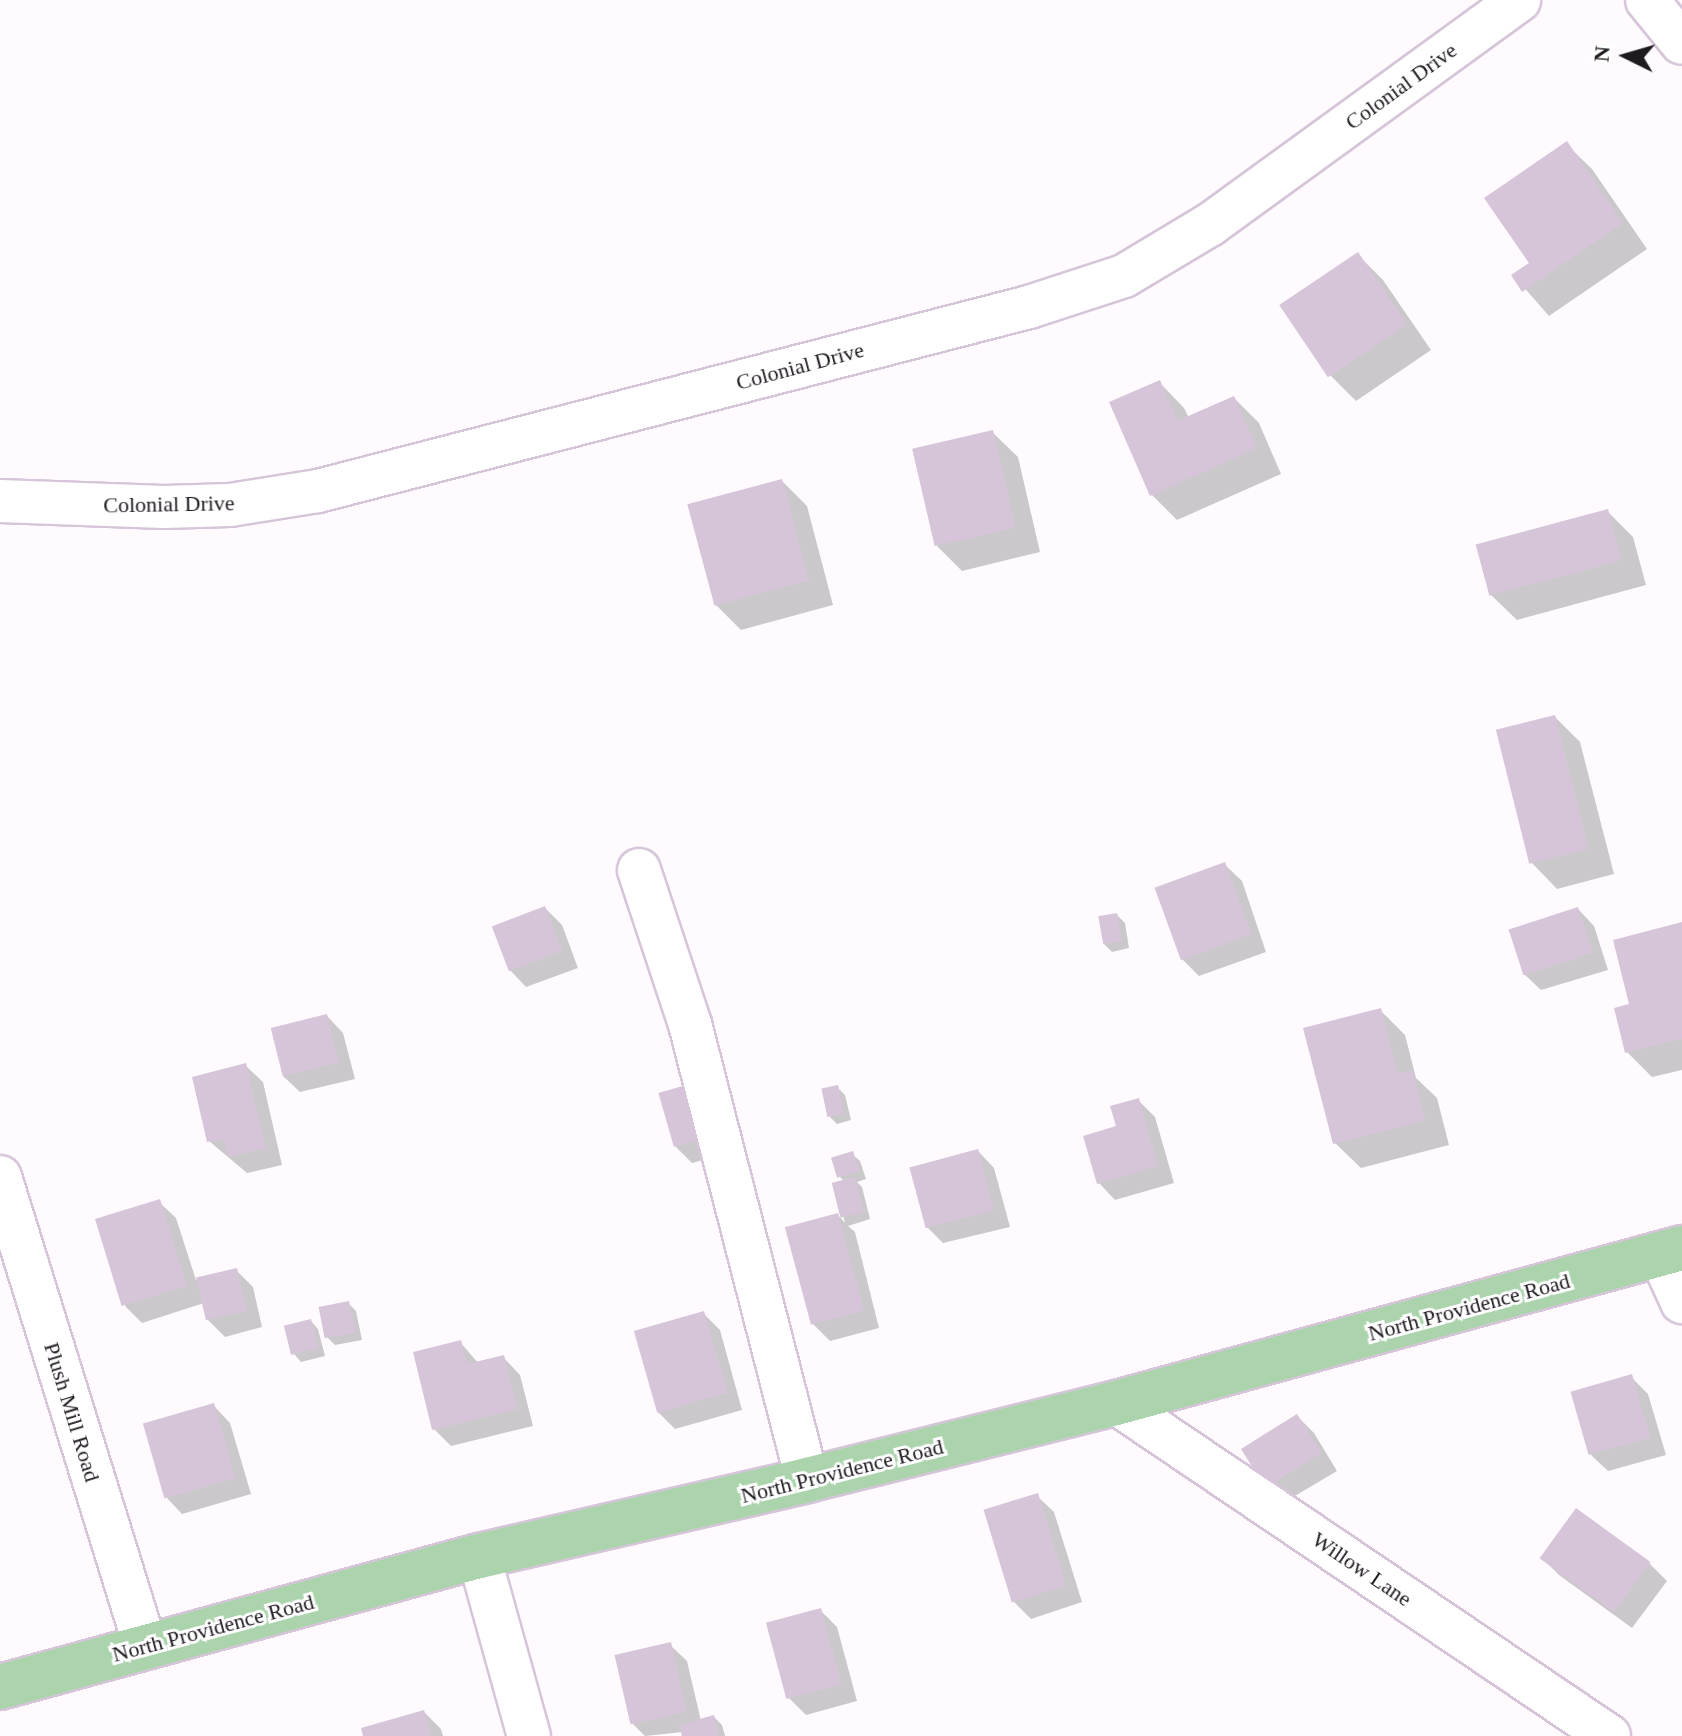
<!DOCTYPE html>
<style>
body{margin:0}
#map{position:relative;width:1682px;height:1736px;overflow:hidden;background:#fefafe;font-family:Georgia,serif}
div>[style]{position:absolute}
.shadow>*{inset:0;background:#0003}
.building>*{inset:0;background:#d6c5d9;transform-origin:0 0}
.roads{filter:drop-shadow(2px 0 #d6c5d9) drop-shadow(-2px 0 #d6c5d9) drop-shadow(0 2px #d6c5d9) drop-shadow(0 -2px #d6c5d9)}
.minor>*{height:42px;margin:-21px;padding:0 21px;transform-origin:21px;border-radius:21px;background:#fff}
.major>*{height:44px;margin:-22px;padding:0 22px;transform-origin:22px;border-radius:22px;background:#abd4ad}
span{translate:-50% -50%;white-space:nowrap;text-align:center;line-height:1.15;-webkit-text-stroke:6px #fff;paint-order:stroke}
.street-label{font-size:22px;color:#1f1920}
.north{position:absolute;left:1586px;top:16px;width:80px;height:80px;-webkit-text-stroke:6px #fff;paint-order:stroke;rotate:275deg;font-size:22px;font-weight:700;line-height:32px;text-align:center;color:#1f1920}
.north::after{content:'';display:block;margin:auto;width:28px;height:36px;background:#1f1920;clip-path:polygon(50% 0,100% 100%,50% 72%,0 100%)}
</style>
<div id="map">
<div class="shadow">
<div style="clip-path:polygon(1566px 144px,1592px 169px,1647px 249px,1549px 316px,1514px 276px,1532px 264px)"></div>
<div style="clip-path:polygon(1358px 255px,1383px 280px,1431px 350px,1356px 401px,1331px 376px,1283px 307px)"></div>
<div style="clip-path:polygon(1159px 382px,1184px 408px,1189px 418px,1234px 398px,1259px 423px,1281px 474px,1177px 520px,1152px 495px)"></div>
<div style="clip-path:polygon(992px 432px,1018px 457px,1040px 552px,962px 571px,937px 546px)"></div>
<div style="clip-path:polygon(782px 481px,807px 506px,833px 605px,741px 630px,715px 604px)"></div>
<div style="clip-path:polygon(1608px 512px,1633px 537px,1646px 585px,1517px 620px,1491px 595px)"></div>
<div style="clip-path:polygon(1555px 717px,1580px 742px,1614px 874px,1557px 889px,1532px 863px)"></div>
<div style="clip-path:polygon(1225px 865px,1242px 881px,1266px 952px,1199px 976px,1182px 959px)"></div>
<div style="clip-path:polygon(545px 908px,562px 925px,578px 968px,526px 987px,510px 970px)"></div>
<div style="clip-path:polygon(1578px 909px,1594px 926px,1608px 970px,1541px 990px,1524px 974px)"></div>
<div style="clip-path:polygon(1117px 915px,1125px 923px,1129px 948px,1112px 952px,1104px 944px)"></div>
<div style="clip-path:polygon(1682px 924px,1682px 1070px,1652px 1077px,1627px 1052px,1631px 1005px)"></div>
<div style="clip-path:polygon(1380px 1010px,1405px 1035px,1416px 1078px,1437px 1098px,1449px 1145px,1361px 1168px,1335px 1143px)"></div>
<div style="clip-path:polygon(327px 1016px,343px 1033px,355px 1079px,300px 1092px,283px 1076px)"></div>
<div style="clip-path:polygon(246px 1066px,263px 1082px,282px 1165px,247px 1173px,209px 1141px)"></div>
<div style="clip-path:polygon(837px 1087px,845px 1095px,851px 1120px,837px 1124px,829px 1116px)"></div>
<div style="clip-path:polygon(661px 1095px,724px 1154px,692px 1163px,675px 1146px)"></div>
<div style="clip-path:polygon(1138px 1100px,1155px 1117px,1174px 1183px,1115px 1200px,1099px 1183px,1118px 1128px)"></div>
<div style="clip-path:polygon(978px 1151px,994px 1168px,1010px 1227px,943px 1243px,926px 1226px)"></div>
<div style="clip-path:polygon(852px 1154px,860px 1161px,866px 1179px,857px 1182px,862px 1187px,870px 1219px,848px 1226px,855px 1232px,879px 1328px,830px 1341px,813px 1324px,838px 1215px,845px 1223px,835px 1185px,845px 1182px,840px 1177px)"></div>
<div style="clip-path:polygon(159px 1202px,176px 1218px,196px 1280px,236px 1270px,253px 1287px,262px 1327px,225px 1337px,208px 1320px,204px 1303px,142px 1323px,125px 1306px)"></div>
<div style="clip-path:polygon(348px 1303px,356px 1311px,362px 1340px,335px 1345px,327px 1337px)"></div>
<div style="clip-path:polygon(703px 1313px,720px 1330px,742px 1410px,675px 1429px,658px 1412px)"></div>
<div style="clip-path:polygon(311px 1321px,318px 1329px,325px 1356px,301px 1362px,294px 1354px)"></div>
<div style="clip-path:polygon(460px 1342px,479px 1364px,504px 1358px,520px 1375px,533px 1426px,451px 1446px,434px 1429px)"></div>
<div style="clip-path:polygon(1631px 1377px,1648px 1394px,1666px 1455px,1608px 1471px,1591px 1455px)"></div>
<div style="clip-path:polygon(214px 1406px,230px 1423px,251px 1494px,182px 1514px,166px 1497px)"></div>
<div style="clip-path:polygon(1297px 1416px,1314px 1433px,1337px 1471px,1283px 1503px,1266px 1486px)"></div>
<div style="clip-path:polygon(1037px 1496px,1054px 1512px,1082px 1602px,1031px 1619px,1014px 1602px)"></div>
<div style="clip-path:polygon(1577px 1510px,1650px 1564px,1667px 1581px,1632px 1628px,1559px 1575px,1542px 1558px)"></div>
<div style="clip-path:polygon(820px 1610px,837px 1627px,857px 1701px,806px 1715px,789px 1698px)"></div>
<div style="clip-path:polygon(670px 1645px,687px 1661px,701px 1721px,714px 1717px,722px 1725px,725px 1736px,684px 1736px,683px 1732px,645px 1736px,632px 1723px)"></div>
<div style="clip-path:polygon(424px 1712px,441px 1729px,443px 1736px,365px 1736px)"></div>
</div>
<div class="building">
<div style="clip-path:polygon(1567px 141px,1623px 223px,1522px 292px,1511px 275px,1529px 263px,1484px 198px)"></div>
<div style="left:1358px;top:252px;width:87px;height:95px;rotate:56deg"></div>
<div style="clip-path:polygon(1160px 380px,1177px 421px,1234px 396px,1257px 448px,1150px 496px,1109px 402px)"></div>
<div style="left:993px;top:430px;width:100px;height:83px;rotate:77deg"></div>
<div style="left:782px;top:479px;width:105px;height:98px;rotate:75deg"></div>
<div style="left:1608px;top:509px;width:53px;height:137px;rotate:75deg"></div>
<div style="left:1555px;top:715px;width:138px;height:61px;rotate:76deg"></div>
<div style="left:1225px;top:862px;width:77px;height:75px;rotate:70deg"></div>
<div style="left:545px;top:906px;width:48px;height:57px;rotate:69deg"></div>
<div style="left:1578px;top:907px;width:48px;height:73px;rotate:72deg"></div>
<div style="left:1117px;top:913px;width:28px;height:19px;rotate:80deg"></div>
<div style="clip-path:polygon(1682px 922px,1682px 1039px,1625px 1053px,1614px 1008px,1629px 1004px,1613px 940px)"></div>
<div style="clip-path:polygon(1381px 1008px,1398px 1074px,1412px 1070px,1425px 1120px,1333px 1144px,1303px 1028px)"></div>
<div style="left:327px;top:1014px;width:50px;height:58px;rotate:76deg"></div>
<div style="clip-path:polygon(246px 1063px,266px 1148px,228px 1157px,223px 1139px,207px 1142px,192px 1077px)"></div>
<div style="left:693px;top:1083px;width:56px;height:36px;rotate:74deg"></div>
<div style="left:838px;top:1085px;width:29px;height:17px;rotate:78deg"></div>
<div style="clip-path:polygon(1139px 1098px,1158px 1166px,1097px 1184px,1083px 1136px,1116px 1126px,1110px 1106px)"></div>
<div style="left:978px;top:1149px;width:63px;height:71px;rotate:75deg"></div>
<div style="left:853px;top:1151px;width:21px;height:23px;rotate:73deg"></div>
<div style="left:855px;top:1177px;width:36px;height:24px;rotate:76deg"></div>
<div style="left:160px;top:1199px;width:91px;height:68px;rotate:73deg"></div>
<div style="left:838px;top:1213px;width:101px;height:55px;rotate:75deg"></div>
<div style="left:237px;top:1268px;width:44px;height:42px;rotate:77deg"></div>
<div style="left:349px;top:1301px;width:32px;height:31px;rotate:79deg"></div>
<div style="left:704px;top:1311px;width:85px;height:73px;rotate:74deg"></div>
<div style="left:311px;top:1319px;width:30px;height:28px;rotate:76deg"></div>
<div style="clip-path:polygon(461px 1340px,467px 1364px,504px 1355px,517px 1409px,432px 1430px,413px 1352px)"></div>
<div style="left:1632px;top:1374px;width:66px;height:64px;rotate:74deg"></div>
<div style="left:214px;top:1403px;width:78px;height:74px;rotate:74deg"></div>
<div style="left:1297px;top:1414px;width:46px;height:66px;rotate:58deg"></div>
<div style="left:1038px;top:1493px;width:97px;height:57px;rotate:73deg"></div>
<div style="left:1576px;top:1508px;width:92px;height:62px;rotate:36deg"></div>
<div style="left:821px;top:1608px;width:79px;height:57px;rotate:75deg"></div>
<div style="left:671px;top:1642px;width:71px;height:58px;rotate:77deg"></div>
<div style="clip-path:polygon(424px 1710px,432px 1736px,363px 1736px,361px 1728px)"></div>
<div style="clip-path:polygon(714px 1715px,720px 1736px,682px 1736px,679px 1725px)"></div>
</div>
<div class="roads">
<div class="minor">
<div style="left:1647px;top:0;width:55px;rotate:50.9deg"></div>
<div style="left:0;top:501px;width:164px;rotate:2.1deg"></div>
<div style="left:164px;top:507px;width:66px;rotate:-1.7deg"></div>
<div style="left:230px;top:505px;width:89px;rotate:-9deg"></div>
<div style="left:318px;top:491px;width:734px;rotate:-14.51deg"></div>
<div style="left:1029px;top:307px;width:100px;rotate:-18.1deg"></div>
<div style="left:1124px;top:276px;width:101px;rotate:-30.9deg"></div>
<div style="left:1211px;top:224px;width:381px;rotate:-36deg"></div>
<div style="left:639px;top:870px;width:162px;rotate:71.7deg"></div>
<div style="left:690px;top:1024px;width:471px;rotate:75.6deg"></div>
<div style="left:0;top:1177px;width:491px;rotate:72.8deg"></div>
<div style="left:1660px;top:1254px;width:53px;rotate:65.4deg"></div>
<div style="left:1116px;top:1403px;width:595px;rotate:34.04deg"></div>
<div style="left:479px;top:1556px;width:187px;rotate:74.5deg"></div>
</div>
<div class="major">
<div style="left:0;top:1687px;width:497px;rotate:-15.3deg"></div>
<div style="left:479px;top:1556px;width:337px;rotate:-13deg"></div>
<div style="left:807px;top:1480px;width:318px;rotate:-14deg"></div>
<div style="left:1116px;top:1403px;width:587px;rotate:-15.32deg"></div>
</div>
</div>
<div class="street-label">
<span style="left:1401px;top:86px;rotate:-36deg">Colonial Drive</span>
<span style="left:800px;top:366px;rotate:-15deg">Colonial Drive</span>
<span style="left:169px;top:504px;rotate:-1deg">Colonial Drive</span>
<span style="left:1469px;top:1307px;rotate:-15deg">North Providence Road</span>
<span style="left:72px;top:1412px;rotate:73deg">Plush Mill Road</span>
<span style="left:842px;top:1471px;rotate:-14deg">North Providence Road</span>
<span style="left:1362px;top:1569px;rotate:34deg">Willow Lane</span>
<span style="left:213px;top:1628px;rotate:-15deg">North Providence Road</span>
</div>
<div class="north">N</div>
</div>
